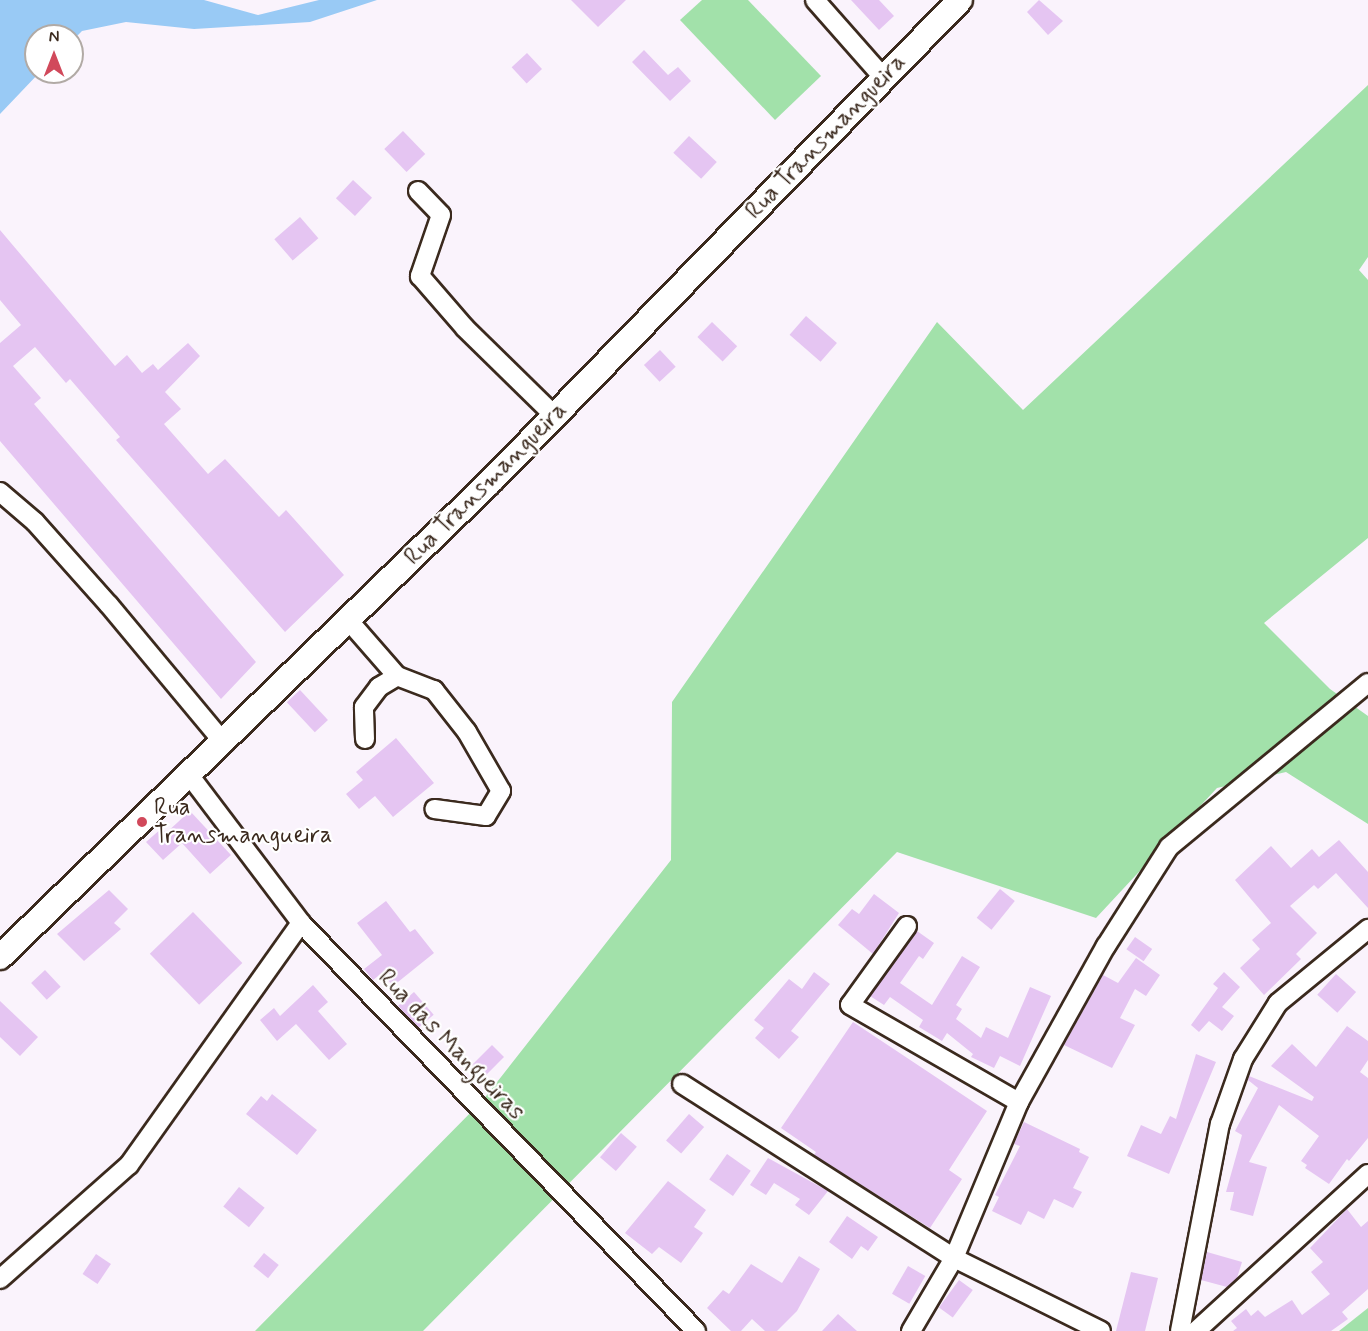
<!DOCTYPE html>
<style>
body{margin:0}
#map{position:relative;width:1368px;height:1331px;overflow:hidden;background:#faf3fc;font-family:Mynerve,sans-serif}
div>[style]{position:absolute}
.green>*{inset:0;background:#a2e1aa}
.water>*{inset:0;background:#99caf5}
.building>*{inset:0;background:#e5c5f2;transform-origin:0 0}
.roads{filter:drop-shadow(2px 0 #3b2a1e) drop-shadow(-2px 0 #3b2a1e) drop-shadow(0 2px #3b2a1e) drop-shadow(0 -2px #3b2a1e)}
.street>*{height:18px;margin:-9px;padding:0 9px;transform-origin:9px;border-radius:9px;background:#fff}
.secondary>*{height:24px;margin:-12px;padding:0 12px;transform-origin:12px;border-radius:12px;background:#fff}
.dots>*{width:16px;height:16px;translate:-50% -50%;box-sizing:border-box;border:3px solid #fff;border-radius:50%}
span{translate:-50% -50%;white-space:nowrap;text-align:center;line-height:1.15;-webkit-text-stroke:4.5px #fff;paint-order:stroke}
.street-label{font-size:24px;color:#3b2a1e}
.poi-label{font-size:24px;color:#3b2a1e}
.left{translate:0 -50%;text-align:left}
.north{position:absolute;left:24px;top:24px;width:60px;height:60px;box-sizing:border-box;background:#fff;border:2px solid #b1aaa5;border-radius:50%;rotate:0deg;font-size:16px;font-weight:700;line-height:24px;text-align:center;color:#3b2a1e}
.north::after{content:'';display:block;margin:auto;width:21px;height:27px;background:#d1495b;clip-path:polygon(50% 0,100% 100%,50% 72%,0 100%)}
</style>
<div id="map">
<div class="green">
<div style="clip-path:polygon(702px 0,748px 0,821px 76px,775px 120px,680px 20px)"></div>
<div style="clip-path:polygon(1368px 85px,1368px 257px,1359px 270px,1368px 280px,1368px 538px,1264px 623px,1330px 689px,1368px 716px,1368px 824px,1286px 772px,1217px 788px,1096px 918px,897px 852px,423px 1331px,255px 1331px,483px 1100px,671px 860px,672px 702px,937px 322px,1023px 410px)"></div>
<div style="clip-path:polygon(1368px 1308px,1368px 1331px,1339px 1331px)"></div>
</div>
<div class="water">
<div style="clip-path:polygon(0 0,204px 0,258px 15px,319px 0,377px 0,310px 22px,194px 29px,126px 22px,82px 31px,72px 41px,72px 36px,36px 36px,36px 72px,40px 72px,0 114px)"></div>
</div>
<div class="building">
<div style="clip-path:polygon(571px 0,626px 0,598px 27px)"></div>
<div style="clip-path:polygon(851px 0,879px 0,894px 16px,879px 30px)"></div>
<div style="clip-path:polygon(1039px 0,1063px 21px,1048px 35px,1027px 12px)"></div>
<div style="clip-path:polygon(644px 50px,668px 75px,678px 67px,691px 81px,670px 101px,632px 62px)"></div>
<div style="left:527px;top:53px;width:22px;height:21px;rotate:47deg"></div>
<div style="left:403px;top:131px;width:32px;height:26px;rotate:46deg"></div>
<div style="left:689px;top:136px;width:38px;height:23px;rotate:43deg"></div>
<div style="left:353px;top:180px;width:26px;height:25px;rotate:43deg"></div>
<div style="left:300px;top:217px;width:28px;height:34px;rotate:49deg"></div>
<div style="clip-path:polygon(0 230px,115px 366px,127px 355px,142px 373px,153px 364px,158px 370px,188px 343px,200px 356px,165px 392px,181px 409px,164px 424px,208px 474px,225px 459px,279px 517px,286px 510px,344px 575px,285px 632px,116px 440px,120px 437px,70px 379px,66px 383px,35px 347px,13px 366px,41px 398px,34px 404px,256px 662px,221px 699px,0 441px,0 343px,21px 325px,0 300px)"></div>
<div style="left:806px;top:316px;width:41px;height:25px;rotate:41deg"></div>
<div style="left:712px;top:322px;width:35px;height:21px;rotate:44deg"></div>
<div style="left:660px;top:350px;width:23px;height:22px;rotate:47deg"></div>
<div style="left:300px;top:690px;width:41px;height:18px;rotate:47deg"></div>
<div style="clip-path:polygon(396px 738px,434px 783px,393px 817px,375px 796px,359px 809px,346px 794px,363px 780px,356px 772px)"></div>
<div style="clip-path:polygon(190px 811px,231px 855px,210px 874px,182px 843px,163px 860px,146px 842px,162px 828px,166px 833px)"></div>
<div style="clip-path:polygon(1339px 840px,1368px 872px,1368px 908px,1336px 873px,1318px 889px,1314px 885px,1290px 906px,1317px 933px,1296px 954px,1301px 959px,1264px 995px,1240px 968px,1260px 949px,1252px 940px,1271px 923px,1235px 880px,1271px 846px,1291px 868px,1312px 849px,1319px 857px)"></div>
<div style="left:1000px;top:889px;width:19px;height:37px;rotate:39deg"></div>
<div style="clip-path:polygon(109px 890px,128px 909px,114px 923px,121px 929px,84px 961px,57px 934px)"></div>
<div style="clip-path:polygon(874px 894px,899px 913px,873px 954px,838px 925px,852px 909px,859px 914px)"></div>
<div style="clip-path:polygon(386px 901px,410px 932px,415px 929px,434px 953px,393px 986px,382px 973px,373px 980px,364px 969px,382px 955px,357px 923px)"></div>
<div style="left:193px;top:912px;width:71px;height:60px;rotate:46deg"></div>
<div style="clip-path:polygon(917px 931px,934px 943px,923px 959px,919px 956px,900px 983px,932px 1005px,962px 956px,980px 967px,956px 1005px,962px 1009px,956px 1019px,981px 1038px,986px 1027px,1008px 1038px,1030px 987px,1051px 996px,1020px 1066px,1000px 1056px,994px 1068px,971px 1057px,973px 1054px,947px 1033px,942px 1041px,919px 1027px,923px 1020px,890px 997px,884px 1005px,870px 996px)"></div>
<div style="left:1135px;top:937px;width:21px;height:15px;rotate:35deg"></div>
<div style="clip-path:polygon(1136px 958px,1160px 975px,1146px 996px,1135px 989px,1120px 1018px,1135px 1025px,1112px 1068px,1064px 1045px,1103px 975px,1118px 983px)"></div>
<div style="left:45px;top:970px;width:23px;height:19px;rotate:47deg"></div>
<div style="clip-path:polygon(814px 972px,830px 984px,791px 1031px,799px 1037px,779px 1059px,755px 1038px,764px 1028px,754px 1020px,789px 979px,802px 989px)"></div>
<div style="clip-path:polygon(1224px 972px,1240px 987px,1222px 1007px,1234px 1016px,1222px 1031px,1209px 1021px,1199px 1032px,1191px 1025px,1218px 988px,1213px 984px)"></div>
<div style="left:1336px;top:974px;width:27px;height:28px;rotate:42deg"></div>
<div style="clip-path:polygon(313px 985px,328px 1002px,318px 1011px,347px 1044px,329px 1060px,296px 1024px,277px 1041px,260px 1020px,274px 1008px,280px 1016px)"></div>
<div style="left:414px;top:992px;width:30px;height:21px;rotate:49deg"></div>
<div style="clip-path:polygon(0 1001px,38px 1037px,20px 1056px,0 1037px)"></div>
<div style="clip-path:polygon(853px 1022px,987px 1111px,949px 1170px,962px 1179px,930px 1228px,814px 1155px,816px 1152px,781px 1128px)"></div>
<div style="clip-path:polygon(1347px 1026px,1368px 1041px,1368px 1060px,1360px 1072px,1368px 1078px,1368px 1138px,1349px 1161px,1347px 1159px,1329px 1184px,1305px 1168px,1307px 1165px,1301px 1161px,1319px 1136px,1279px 1105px,1249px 1162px,1267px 1167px,1253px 1216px,1230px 1210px,1234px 1192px,1226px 1192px,1242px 1135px,1235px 1131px,1258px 1088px,1248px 1080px,1249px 1076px,1312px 1101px,1314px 1097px,1271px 1066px,1292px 1044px,1316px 1067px)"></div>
<div style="left:492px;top:1045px;width:17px;height:30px;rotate:45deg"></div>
<div style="clip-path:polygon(1196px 1054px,1216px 1062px,1169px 1174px,1127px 1156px,1141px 1125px,1161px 1134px,1170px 1116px,1176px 1119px)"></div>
<div style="clip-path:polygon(272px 1094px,317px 1130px,297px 1155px,246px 1114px,261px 1096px,267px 1101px)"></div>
<div style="left:689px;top:1114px;width:20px;height:35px;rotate:41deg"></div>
<div style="clip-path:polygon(1024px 1122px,1080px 1149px,1079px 1152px,1089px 1157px,1073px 1188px,1082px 1192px,1073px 1208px,1054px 1199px,1044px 1219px,1028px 1211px,1021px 1225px,992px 1211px,999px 1197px,995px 1195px,1020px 1146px,1014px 1144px)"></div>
<div style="left:621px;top:1133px;width:21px;height:32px;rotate:41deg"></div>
<div style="left:727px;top:1154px;width:29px;height:31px;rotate:35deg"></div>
<div style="clip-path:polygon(768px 1158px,828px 1191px,809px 1215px,795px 1205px,800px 1199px,774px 1183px,766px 1195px,750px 1185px)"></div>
<div style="clip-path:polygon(668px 1181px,706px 1210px,694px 1227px,703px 1233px,681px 1263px,659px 1247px,652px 1254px,625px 1233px)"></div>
<div style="left:239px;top:1187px;width:33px;height:25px;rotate:39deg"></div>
<div style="clip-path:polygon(1347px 1209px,1361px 1227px,1368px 1221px,1368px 1289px,1342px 1312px,1348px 1319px,1331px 1331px,1233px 1331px,1237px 1328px,1231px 1321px,1246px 1309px,1251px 1316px,1258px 1310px,1265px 1317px,1292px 1300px,1302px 1315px,1330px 1294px,1311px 1272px,1323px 1262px,1310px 1248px)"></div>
<div style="clip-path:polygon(847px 1216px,878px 1237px,868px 1251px,861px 1246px,852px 1259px,829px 1242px)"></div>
<div style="clip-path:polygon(1207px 1252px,1242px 1262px,1237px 1278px,1227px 1287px,1201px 1280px)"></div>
<div style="left:264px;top:1253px;width:19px;height:17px;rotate:39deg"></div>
<div style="left:96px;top:1254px;width:18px;height:24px;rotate:34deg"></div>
<div style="clip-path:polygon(799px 1256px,820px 1269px,797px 1311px,777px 1331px,765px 1331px,752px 1319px,741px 1331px,731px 1331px,707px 1308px,723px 1290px,729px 1294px,751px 1264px,782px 1283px)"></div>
<div style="left:908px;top:1266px;width:20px;height:32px;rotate:30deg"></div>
<div style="clip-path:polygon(1131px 1272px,1158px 1278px,1145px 1331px,1116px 1331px)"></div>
<div style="left:959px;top:1280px;width:17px;height:34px;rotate:36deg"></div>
<div style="clip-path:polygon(838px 1314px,857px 1331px,822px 1331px)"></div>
</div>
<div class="roads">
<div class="street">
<div style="left:815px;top:0;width:103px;rotate:48.6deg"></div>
<div style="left:418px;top:191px;width:33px;rotate:46deg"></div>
<div style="left:441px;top:215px;width:65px;rotate:109deg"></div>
<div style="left:420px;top:276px;width:69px;rotate:49.1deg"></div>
<div style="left:465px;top:328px;width:126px;rotate:44.4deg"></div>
<div style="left:0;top:492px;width:46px;rotate:40.6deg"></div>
<div style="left:35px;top:522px;width:111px;rotate:48.3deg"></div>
<div style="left:109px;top:605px;width:180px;rotate:50.2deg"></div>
<div style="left:349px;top:621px;width:73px;rotate:48.9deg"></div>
<div style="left:397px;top:676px;width:40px;rotate:21deg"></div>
<div style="left:434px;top:690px;width:53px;rotate:51.8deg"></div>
<div style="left:467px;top:732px;width:68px;rotate:60deg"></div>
<div style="left:501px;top:791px;width:29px;rotate:121deg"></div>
<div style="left:486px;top:816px;width:52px;rotate:-172.3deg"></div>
<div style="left:365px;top:739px;width:32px;rotate:-92deg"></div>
<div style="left:364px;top:707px;width:25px;rotate:-53deg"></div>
<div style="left:379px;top:687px;width:21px;rotate:-31deg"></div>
<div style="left:190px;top:776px;width:184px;rotate:52.9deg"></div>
<div style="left:301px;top:923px;width:568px;rotate:45.93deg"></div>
<div style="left:907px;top:926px;width:97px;rotate:125.8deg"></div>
<div style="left:850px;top:1005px;width:195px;rotate:29.9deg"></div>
<div style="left:682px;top:1084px;width:323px;rotate:32.6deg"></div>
<div style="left:954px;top:1258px;width:164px;rotate:26.4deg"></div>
<div style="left:0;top:1279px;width:172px;rotate:-41.5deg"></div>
<div style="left:129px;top:1165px;width:297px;rotate:-54.6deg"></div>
<div style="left:911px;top:1331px;width:85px;rotate:-59.5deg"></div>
<div style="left:954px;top:1258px;width:169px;rotate:-67.4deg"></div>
<div style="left:1019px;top:1102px;width:179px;rotate:-60.9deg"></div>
<div style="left:1106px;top:946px;width:117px;rotate:-57.5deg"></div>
<div style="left:1169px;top:847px;width:258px;rotate:-39.5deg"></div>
<div style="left:1180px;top:1331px;width:211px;rotate:-79.1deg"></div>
<div style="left:1220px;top:1124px;width:69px;rotate:-70.5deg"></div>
<div style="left:1243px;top:1059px;width:66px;rotate:-58deg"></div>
<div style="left:1278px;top:1003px;width:117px;rotate:-39.4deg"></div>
<div style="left:1196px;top:1331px;width:233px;rotate:-42.4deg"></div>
</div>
<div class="secondary">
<div style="left:0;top:957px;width:682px;rotate:-44.11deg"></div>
<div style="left:490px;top:482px;width:673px;rotate:-45.72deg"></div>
</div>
</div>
<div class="dots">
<div style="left:142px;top:822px;background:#d1495b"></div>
</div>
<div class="street-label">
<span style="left:826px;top:137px;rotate:-46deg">Rua Transmangueira</span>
<span style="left:486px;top:484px;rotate:-45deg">Rua Transmangueira</span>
<span style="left:451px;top:1045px;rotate:46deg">Rua das Mangueiras</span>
</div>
<div class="poi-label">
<span class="left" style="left:154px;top:822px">Rua<br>Transmangueira</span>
</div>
<div class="north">N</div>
</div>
